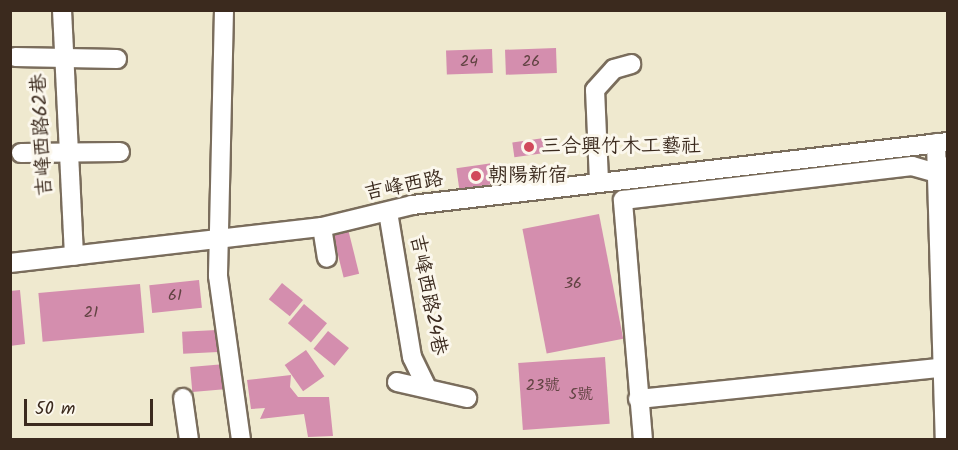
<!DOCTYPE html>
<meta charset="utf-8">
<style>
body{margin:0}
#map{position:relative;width:958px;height:450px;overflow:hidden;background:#efe9cf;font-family:Kalam,"LXGW WenKai TC",sans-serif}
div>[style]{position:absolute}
.building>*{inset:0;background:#d48eae;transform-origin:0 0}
.roads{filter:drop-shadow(2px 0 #7a6d5c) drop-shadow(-2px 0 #7a6d5c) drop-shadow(0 2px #7a6d5c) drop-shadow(0 -2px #7a6d5c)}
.minor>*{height:18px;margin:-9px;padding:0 9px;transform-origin:9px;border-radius:9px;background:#fff}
.dots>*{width:16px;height:16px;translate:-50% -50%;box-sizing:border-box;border:3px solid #fbf7ec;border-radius:50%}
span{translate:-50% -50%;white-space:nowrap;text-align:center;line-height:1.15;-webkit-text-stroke:6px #fbf7ec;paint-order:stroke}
.number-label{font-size:16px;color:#614342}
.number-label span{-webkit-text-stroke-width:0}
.street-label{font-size:20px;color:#3b2a1e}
.poi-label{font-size:20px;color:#3b2a1e}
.left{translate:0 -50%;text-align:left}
.frame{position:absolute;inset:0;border:12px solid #3b2a1e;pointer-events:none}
.scale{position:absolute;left:24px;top:399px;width:129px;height:27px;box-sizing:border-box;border:3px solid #3b2a1e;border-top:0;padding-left:8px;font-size:18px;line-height:21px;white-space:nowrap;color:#3b2a1e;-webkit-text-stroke:4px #fbf7ec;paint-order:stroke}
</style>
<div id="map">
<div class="building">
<div style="left:556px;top:48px;width:25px;height:51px;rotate:88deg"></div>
<div style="left:492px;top:49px;width:24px;height:46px;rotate:88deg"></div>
<div style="left:544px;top:138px;width:15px;height:32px;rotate:82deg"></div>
<div style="left:493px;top:163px;width:21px;height:37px;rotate:82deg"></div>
<div style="left:599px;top:214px;width:127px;height:78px;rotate:79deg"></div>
<div style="left:348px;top:229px;width:46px;height:16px;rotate:76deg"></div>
<div style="left:199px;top:280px;width:28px;height:50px;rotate:84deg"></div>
<div style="left:282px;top:283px;width:27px;height:21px;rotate:39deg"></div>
<div style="left:140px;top:284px;width:49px;height:102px;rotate:85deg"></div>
<div style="clip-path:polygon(20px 290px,25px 344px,10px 346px,10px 291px)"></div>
<div style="left:304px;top:304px;width:30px;height:25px;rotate:40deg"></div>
<div style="left:217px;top:330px;width:22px;height:35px;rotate:87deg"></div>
<div style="left:328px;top:331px;width:27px;height:23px;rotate:39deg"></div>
<div style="left:306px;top:350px;width:32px;height:26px;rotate:55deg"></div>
<div style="left:605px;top:357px;width:67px;height:87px;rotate:86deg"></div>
<div style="left:225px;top:364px;width:25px;height:35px;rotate:85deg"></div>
<div style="clip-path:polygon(291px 375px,290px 387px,298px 397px,329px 397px,333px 436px,308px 437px,304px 414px,260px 419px,265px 408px,251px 409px,247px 380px)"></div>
</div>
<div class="roads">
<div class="minor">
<div style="left:62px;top:10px;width:246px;rotate:87.2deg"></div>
<div style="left:224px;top:10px;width:266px;rotate:91.3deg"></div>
<div style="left:218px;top:276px;width:166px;rotate:82deg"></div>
<div style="left:15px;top:57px;width:102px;rotate:1.1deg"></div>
<div style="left:936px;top:143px;width:297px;rotate:88.3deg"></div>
<div style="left:21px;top:153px;width:99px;rotate:-0.6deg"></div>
<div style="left:599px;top:181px;width:91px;rotate:-92.5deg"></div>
<div style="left:595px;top:90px;width:28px;rotate:-48deg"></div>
<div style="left:614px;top:69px;width:18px;rotate:-16deg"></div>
<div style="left:388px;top:212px;width:147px;rotate:80.6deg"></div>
<div style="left:412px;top:357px;width:32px;rotate:64deg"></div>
<div style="left:322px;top:227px;width:31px;rotate:81deg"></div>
<div style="left:10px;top:263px;width:314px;rotate:-6.6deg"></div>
<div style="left:322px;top:227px;width:93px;rotate:-13.7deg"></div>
<div style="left:412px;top:205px;width:540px;rotate:-6.7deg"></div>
<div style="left:397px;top:382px;width:72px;rotate:12.9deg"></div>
<div style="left:183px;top:398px;width:42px;rotate:81.9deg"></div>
<div style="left:638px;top:399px;width:312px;rotate:-5.9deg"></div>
<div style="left:643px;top:440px;width:241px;rotate:-94.8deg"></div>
<div style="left:623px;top:200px;width:291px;rotate:-6.7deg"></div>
<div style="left:912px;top:166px;width:25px;rotate:16deg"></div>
<div style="left:936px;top:173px;width:14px;rotate:-30deg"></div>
</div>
</div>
<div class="dots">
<div style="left:529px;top:147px;background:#d1495b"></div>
<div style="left:476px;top:176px;background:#d1495b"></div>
</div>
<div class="number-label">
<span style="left:469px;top:62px">24</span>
<span style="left:531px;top:62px">26</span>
<span style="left:573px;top:284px">36</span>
<span style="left:175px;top:296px">61</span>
<span style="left:91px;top:313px">21</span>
<span style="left:543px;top:386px">23號</span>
<span style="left:581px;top:395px">5號</span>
</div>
<div class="street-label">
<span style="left:43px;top:135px;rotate:-93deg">吉峰西路62巷</span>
<span style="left:404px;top:187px;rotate:-11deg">吉峰西路</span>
<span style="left:427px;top:295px;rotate:79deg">吉峰西路24巷</span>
</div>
<div class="poi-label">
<span class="left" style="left:541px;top:147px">三合興竹木工藝社</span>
<span class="left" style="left:488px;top:176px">朝陽新宿</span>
</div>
<div class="frame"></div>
<div class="scale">50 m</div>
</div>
